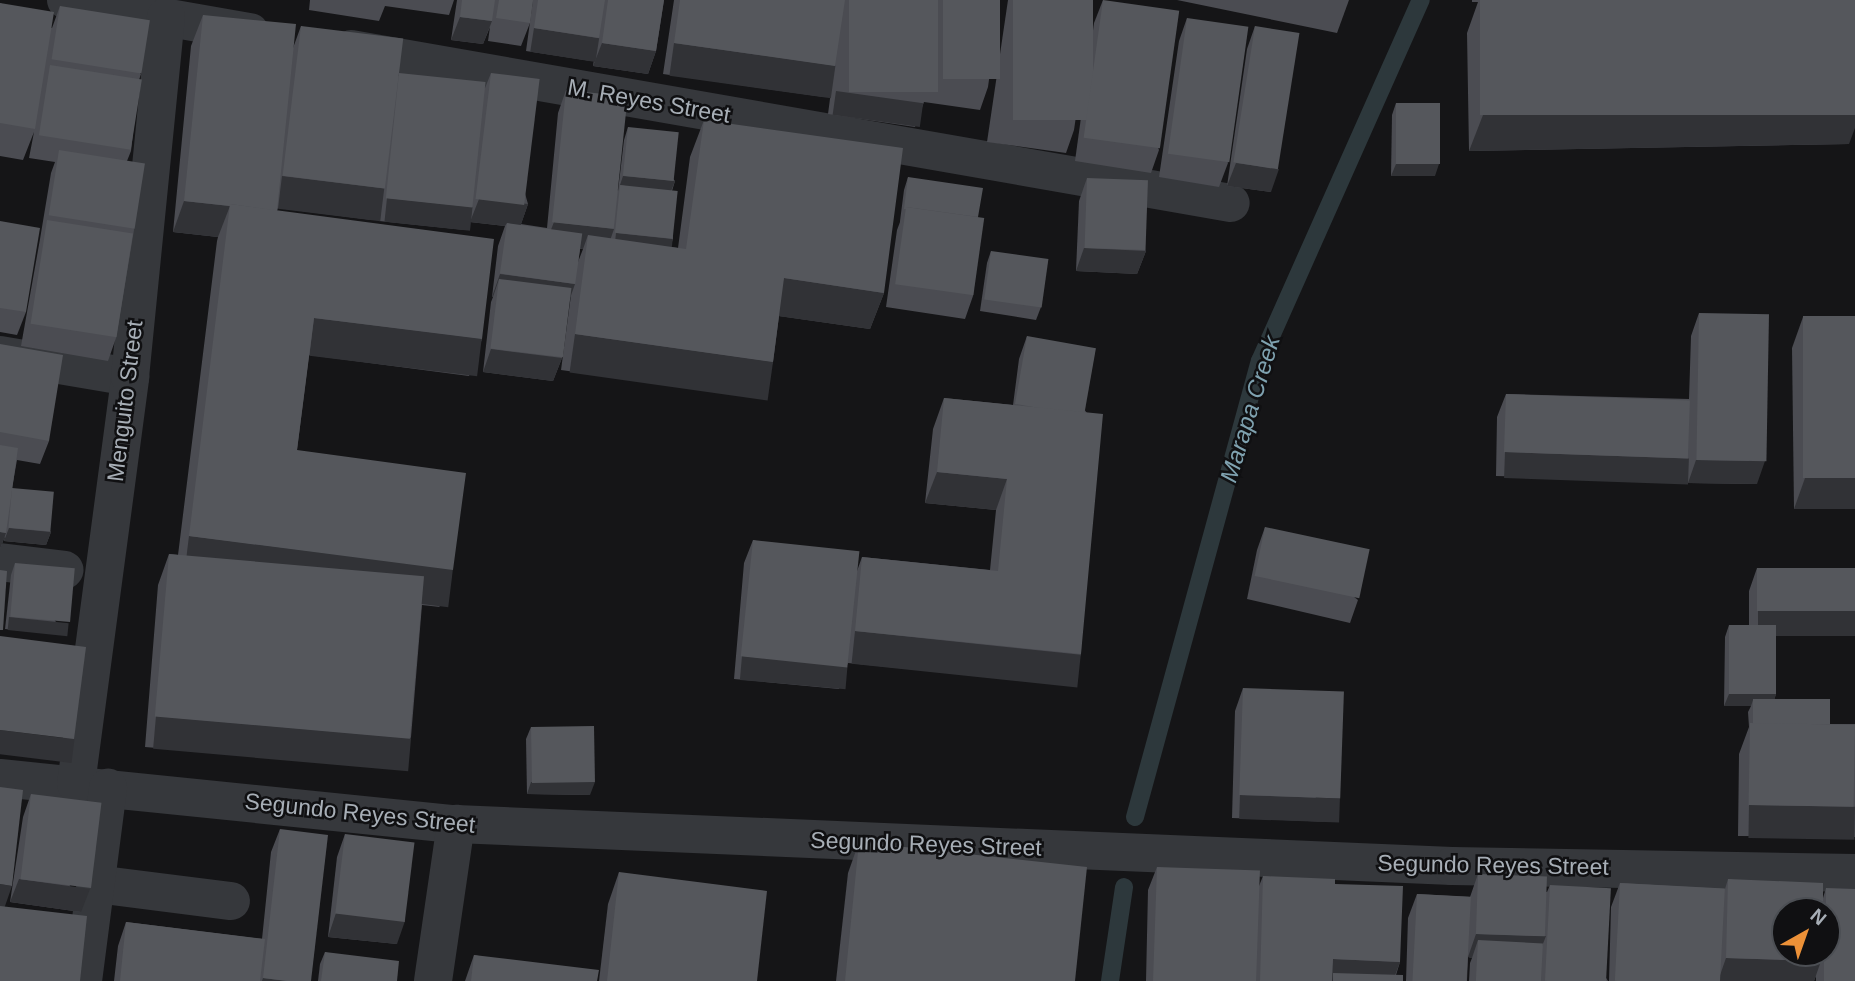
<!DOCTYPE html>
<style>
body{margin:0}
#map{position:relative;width:1855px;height:981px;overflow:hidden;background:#151517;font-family:Helvetica,sans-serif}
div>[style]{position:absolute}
.stream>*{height:18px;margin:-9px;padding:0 9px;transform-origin:9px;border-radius:9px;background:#2d383c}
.minor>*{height:38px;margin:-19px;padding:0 19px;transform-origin:19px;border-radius:19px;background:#36383c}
.wall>*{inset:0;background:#4b4c52}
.shaded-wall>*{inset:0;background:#313236;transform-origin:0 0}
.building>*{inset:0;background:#55575c;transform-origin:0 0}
span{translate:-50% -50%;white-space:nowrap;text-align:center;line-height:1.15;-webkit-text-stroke:5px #101012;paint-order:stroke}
.street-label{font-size:23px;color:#a7aeb6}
.water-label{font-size:24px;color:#7fa2b0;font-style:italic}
.north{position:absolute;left:1771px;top:897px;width:70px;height:70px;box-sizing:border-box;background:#101012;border:2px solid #4c4f54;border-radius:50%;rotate:40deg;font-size:19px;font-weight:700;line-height:28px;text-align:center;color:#a7aeb6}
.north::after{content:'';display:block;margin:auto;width:24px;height:32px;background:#ec9138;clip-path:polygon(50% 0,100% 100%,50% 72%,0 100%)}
</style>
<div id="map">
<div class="stream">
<div style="left:1135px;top:817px;width:473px;rotate:-74.7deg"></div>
<div style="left:1260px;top:361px;width:395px;rotate:-66deg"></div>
<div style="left:1110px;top:981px;width:95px;rotate:-81.5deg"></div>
</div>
<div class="minor">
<div style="left:66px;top:0;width:187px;rotate:9.9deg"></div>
<div style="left:351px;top:49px;width:893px;rotate:9.93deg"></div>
<div style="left:0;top:355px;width:132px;rotate:9.6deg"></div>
<div style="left:0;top:562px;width:65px;rotate:7deg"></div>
<div style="left:0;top:778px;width:458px;rotate:5.8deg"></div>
<div style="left:456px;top:824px;width:997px;rotate:2.41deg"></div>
<div style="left:1452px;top:866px;width:403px;rotate:1deg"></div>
<div style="left:76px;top:784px;width:411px;rotate:-82.4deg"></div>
<div style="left:130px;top:377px;width:362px;rotate:-84.3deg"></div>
<div style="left:96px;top:884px;width:136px;rotate:7.2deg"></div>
<div style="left:83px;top:981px;width:195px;rotate:-82.6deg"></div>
<div style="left:433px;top:981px;width:159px;rotate:-81.7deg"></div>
</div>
<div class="wall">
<div style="clip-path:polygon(310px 0,454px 0,449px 15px,385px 6px,379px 21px,309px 10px)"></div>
<div style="clip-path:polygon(457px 0,533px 0,530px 23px,521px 46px,488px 41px,490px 27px,483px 44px,451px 40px)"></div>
<div style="clip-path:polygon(533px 0,664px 0,656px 51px,648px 74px,593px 66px,596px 46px,591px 61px,526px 51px)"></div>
<div style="clip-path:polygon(674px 0,1000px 0,988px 87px,980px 110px,924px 102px,915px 127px,828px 114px,834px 68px,824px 97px,663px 74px)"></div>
<div style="clip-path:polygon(1008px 0,1093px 0,1074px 130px,1066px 153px,987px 142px)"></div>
<div style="clip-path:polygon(1103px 0,1159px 150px,1151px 173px,1075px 161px,1094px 23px)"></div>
<div style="clip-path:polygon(1177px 0,1349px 0,1337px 33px)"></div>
<div style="clip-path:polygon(1472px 0,1855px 0,1849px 144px,1469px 151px,1467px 33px,1478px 2px,1472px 2px)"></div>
<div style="clip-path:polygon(0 3px,52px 28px,60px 6px,141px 74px,139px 80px,131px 151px,127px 161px,134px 230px,116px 338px,108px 361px,21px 346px,40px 239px,51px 173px,55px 162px,29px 158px,34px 132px,23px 160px,0 156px)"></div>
<div style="clip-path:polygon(evenodd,203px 15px,293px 48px,301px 26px,398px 76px,485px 88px,491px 73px,528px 204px,521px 224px,547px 228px,558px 113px,566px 90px,618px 191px,624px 140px,628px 127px,675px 181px,672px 191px,673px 239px,670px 247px,678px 248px,690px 157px,704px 120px,884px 293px,870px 329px,779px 316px,773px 362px,760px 398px,561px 370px,571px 295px,569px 300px,562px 358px,553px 381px,483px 372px,491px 302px,493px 297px,492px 297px,498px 246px,505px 226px,470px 222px,471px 212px,465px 230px,379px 221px,382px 195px,372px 220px,278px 208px,277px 211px,482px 339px,469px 376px,309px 355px,297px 450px,440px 607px,422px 605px,411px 737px,400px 768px,145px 747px,158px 585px,169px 554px,178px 555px,217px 241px,218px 237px,173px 232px,191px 46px,203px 15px,580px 249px,583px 249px,578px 262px,580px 249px)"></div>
<div style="clip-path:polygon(1187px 18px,1228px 163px,1219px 187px,1159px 177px,1179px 41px)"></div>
<div style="clip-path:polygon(1255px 26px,1271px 192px,1227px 186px,1247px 49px)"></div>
<div style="clip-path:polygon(1396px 103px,1435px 176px,1391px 176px,1392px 115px)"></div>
<div style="clip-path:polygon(908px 177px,978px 217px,973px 296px,965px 319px,886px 307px,897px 230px,900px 222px,900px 221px,904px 190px)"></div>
<div style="clip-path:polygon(1087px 178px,1146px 251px,1137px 274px,1076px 271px,1079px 201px)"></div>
<div style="clip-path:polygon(0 221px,26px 312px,17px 335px,0 332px)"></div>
<div style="clip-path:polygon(991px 251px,1041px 307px,1036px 320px,980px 311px,987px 263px)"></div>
<div style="clip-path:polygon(1699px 313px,1757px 484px,1688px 483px,1688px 460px,1681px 481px,1496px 476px,1497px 417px,1506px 394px,1689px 399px,1691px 336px)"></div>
<div style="clip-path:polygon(1803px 317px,1855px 509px,1794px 509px,1792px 348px)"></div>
<div style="clip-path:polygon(1027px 336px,1087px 413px,1081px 654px,1069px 685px,848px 663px,839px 689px,734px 679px,744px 563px,753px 540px,857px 571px,862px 557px,990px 570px,996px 510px,925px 503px,933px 429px,944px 398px,1013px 405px,1019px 359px)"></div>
<div style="clip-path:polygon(0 344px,49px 441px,40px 464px,17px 460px,12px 488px,51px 532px,46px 545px,4px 541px,5px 536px,0 549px)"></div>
<div style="clip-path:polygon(1265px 527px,1358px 600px,1350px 623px,1247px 599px,1257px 550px)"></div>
<div style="clip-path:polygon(15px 563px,65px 635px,5px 629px,11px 575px)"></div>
<div style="clip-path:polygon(1757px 568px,1776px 634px,1776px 694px,1774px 700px,1830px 724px,1855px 724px,1855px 837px,1738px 836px,1739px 754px,1749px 727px,1748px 712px,1751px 706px,1724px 706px,1725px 637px,1729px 625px,1749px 625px,1749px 591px)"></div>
<div style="clip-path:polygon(1243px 688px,1332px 822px,1232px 818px,1235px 711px)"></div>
<div style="clip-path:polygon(531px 727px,590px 795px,527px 794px,526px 739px)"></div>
<div style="clip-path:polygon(31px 794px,81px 912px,10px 902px,23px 817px)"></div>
<div style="clip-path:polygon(280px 829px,311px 981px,114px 981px,118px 946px,126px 922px,262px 939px,271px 852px)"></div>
<div style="clip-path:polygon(345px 834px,397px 944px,328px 937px,337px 857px)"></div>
<div style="clip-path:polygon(859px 842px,1075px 981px,836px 981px,848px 873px)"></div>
<div style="clip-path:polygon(1157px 867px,1259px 886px,1263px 876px,1335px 884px,1400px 962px,1396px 975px,1403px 981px,1146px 981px,1148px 890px)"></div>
<div style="clip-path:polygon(619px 872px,757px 981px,599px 981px,608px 904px)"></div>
<div style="clip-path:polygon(1478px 874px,1547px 892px,1550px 885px,1608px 981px,1469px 981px,1470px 963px,1472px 958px,1468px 957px,1467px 981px,1406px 981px,1408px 918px,1417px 894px,1470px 897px)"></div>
<div style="clip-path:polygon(evenodd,1728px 879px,1823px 898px,1826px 888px,1855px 981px,1816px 981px,1816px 976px,1814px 981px,1609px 981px,1611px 907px,1620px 883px,1725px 889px,1728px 879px,1785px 911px,1827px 911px,1827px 953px,1785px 953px,1785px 911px)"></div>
<div style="clip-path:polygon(325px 952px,397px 981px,318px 981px,320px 964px)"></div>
<div style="clip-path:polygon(474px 955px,597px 981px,465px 981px)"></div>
</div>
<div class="shaded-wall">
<div style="clip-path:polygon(460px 17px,492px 21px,483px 44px,451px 40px)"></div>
<div style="left:534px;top:28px;width:66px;height:24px;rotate:9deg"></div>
<div style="clip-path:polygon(602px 43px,656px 51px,648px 74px,593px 66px)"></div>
<div style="left:674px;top:43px;width:163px;height:33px;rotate:8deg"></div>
<div style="left:836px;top:91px;width:88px;height:24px;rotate:8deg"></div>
<div style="clip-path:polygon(1855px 108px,1855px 128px,1849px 144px,1469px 151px,1483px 115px)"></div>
<div style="clip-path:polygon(1236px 163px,1279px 169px,1271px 192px,1227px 186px)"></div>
<div style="clip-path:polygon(1396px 164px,1439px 164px,1435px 176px,1391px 176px)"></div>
<div style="left:282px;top:176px;width:103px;height:33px;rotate:7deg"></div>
<div style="clip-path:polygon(623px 176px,675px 181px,670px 194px,620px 185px,619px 188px)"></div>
<div style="left:387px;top:198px;width:86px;height:24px;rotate:6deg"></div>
<div style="clip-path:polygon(479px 199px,528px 204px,520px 227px,507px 223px,505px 226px,470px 222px)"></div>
<div style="clip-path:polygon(184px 201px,230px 206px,218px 237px,173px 232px)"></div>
<div style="clip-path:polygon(554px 222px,614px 229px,606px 252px,588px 235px,583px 249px,545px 245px)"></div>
<div style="left:616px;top:233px;width:57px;height:13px;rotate:6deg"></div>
<div style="clip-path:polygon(1084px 248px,1146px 251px,1137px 274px,1076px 271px)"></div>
<div style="clip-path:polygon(500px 274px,575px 284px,567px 307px,499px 279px,493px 297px,492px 297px)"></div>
<div style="clip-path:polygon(784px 278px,884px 293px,870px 329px,771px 315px)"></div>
<div style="left:314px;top:318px;width:169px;height:38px;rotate:7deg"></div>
<div style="left:575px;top:334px;width:200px;height:39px;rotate:8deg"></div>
<div style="clip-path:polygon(491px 349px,562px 358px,553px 381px,483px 372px)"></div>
<div style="left:1505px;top:452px;width:184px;height:26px;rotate:2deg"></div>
<div style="clip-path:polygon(1696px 460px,1765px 461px,1757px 484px,1688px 483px)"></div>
<div style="clip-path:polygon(937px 472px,1007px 479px,996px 510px,925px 503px)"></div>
<div style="clip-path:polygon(1805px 478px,1855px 478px,1855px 509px,1794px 509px)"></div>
<div style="clip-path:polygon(9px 528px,51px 532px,46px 545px,4px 541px)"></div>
<div style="clip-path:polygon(0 532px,6px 533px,0 549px)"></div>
<div style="left:189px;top:536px;width:266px;height:39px;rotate:7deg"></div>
<div style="left:1758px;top:611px;width:97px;height:25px"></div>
<div style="left:9px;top:617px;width:60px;height:13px;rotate:6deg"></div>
<div style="left:855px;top:631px;width:227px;height:33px;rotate:6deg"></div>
<div style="left:742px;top:656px;width:106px;height:24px;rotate:5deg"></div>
<div style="clip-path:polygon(1729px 694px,1776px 694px,1772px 707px,1753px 700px,1751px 706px,1724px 706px)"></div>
<div style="left:156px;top:716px;width:256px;height:33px;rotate:5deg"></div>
<div style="left:0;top:730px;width:75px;height:24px;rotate:7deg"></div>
<div style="clip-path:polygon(531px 782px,595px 782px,590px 795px,527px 794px)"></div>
<div style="left:1240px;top:795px;width:100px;height:24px;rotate:2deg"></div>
<div style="left:1749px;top:805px;width:106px;height:33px;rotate:1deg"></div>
<div style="clip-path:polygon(19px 879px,90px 889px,81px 912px,10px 902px)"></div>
<div style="clip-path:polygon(0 884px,12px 886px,4px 909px,0 908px)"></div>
<div style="clip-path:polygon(336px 913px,405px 921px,397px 944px,328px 937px)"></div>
<div style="clip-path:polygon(1476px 934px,1546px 936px,1537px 959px,1478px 940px,1472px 958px,1468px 957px)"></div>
<div style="clip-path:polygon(1726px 958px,1821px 961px,1814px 981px,1718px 981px)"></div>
<div style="clip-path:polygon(1333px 959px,1400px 962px,1393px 981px,1330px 981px)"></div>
<div style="clip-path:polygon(263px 978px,287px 981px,262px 981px)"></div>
</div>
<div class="building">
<div style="clip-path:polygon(462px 0,495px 0,492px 21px,460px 17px)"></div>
<div style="clip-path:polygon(499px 0,533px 0,530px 23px,496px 18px)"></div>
<div style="clip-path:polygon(538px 0,605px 0,599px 38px,534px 28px)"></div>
<div style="clip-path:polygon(608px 0,664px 0,656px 51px,602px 43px)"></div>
<div style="clip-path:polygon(680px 0,845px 0,835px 66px,674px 43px)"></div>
<div style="left:849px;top:0;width:89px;height:92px"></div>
<div style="left:943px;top:0;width:57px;height:79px"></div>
<div style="left:1013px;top:0;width:80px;height:120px"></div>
<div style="left:1103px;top:0;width:77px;height:139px;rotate:8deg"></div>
<div style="left:1480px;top:0;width:375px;height:115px"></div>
<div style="clip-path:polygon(0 3px,54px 12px,35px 129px,0 123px)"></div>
<div style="left:60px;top:6px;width:91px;height:54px;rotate:9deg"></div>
<div style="clip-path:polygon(203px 15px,296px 24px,277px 211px,230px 204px,230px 206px,184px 201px)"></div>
<div style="left:1187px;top:18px;width:62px;height:137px;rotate:8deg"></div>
<div style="left:301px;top:26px;width:103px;height:151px;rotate:7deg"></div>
<div style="left:1255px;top:26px;width:45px;height:138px;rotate:9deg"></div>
<div style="left:50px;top:65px;width:93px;height:71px;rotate:9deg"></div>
<div style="left:399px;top:73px;width:87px;height:126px;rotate:6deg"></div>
<div style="left:491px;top:73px;width:49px;height:127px;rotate:7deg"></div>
<div style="left:566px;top:90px;width:62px;height:133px;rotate:6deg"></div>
<div style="left:1396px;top:103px;width:44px;height:61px"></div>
<div style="clip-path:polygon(704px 120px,903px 148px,884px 293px,784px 278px,773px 362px,575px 334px,588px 235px,686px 249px)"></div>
<div style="left:628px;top:127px;width:51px;height:49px;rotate:6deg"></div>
<div style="left:59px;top:150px;width:87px;height:66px;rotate:9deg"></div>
<div style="clip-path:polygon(908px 177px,983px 188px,978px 217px,906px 207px,906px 209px,904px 209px)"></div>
<div style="left:1087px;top:178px;width:61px;height:70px;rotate:2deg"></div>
<div style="left:620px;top:185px;width:58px;height:48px;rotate:6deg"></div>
<div style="clip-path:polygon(230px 204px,494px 239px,482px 339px,314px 318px,297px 450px,466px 473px,453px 570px,189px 536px)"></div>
<div style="left:906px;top:207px;width:79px;height:78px;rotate:8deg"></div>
<div style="left:47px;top:220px;width:87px;height:105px;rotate:9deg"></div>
<div style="clip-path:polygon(0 221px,40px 228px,26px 312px,0 308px)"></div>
<div style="left:507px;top:223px;width:76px;height:51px;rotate:8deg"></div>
<div style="left:991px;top:251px;width:58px;height:49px;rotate:8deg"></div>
<div style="left:499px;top:279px;width:73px;height:70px;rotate:7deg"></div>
<div style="left:1699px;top:313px;width:70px;height:147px;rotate:1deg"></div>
<div style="left:1855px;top:316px;width:162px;height:52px;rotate:90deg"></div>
<div style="left:1027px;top:336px;width:70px;height:69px;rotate:10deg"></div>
<div style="clip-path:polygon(0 344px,63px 355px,49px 441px,0 432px)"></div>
<div style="left:1506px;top:394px;width:184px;height:58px;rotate:2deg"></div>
<div style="clip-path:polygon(944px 398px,1103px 414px,1081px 654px,855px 631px,862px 557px,998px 571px,1007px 479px,937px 472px)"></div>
<div style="clip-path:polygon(0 445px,18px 448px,6px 533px,0 532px)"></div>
<div style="left:12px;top:488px;width:42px;height:40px;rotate:5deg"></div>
<div style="left:1265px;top:527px;width:107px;height:50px;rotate:12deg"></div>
<div style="left:753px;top:540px;width:107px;height:117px;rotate:6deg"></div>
<div style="left:169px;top:554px;width:256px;height:163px;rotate:5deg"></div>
<div style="left:15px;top:563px;width:60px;height:54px;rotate:5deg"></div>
<div style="left:1757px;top:568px;width:98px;height:43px"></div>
<div style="clip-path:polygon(0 570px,7px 571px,3px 630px,0 630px)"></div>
<div style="left:1729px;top:625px;width:47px;height:69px"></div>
<div style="clip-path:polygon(0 636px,86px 647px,74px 739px,0 730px)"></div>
<div style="left:1243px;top:688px;width:101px;height:107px;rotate:2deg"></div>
<div style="left:1830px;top:699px;width:25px;height:77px;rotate:90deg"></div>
<div style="left:1750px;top:723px;width:105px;height:82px;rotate:1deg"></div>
<div style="left:594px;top:726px;width:56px;height:63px;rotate:89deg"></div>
<div style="clip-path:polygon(0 787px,23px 790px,12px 886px,0 884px)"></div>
<div style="left:31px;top:794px;width:71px;height:86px;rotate:7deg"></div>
<div style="clip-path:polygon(280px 829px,328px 835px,311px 981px,287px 981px,263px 978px)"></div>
<div style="left:345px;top:834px;width:70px;height:80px;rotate:7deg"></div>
<div style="clip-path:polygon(859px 842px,1087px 867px,1075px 981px,845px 981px)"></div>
<div style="left:1157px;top:867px;width:103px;height:114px;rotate:2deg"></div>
<div style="clip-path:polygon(619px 872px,767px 891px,757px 981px,607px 981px)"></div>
<div style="left:1478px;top:874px;width:69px;height:60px;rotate:2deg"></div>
<div style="clip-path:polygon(1263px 876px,1335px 879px,1335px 884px,1403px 886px,1400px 962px,1333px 959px,1332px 981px,1260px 981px)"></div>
<div style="clip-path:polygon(1728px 879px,1823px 883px,1823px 911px,1785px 911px,1785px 953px,1822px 953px,1821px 961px,1726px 958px)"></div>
<div style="left:1620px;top:883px;width:105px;height:98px;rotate:3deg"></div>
<div style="left:1550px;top:885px;width:61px;height:96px;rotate:3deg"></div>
<div style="clip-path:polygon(1826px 888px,1855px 889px,1855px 981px,1824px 981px,1824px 953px,1827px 953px,1827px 911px,1826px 911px)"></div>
<div style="left:1417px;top:894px;width:54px;height:87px;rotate:3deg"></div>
<div style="clip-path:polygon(0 906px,87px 916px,80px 981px,0 981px)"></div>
<div style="clip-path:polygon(126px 922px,265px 939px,260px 981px,120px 981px)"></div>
<div style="left:1478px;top:940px;width:65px;height:41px;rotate:3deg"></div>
<div style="clip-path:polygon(325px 952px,399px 961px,397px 981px,321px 981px)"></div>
<div style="clip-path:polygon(474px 955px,599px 970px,597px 981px,471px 981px)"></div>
<div style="clip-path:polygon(1333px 973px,1403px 975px,1403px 981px,1333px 981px)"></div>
</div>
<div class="street-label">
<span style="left:649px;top:101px;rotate:10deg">M. Reyes Street</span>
<span style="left:125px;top:401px;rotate:-83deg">Menguito Street</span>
<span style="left:360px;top:813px;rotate:6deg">Segundo Reyes Street</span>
<span style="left:926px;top:844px;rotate:2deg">Segundo Reyes Street</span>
<span style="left:1493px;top:865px;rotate:1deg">Segundo Reyes Street</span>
</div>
<div class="water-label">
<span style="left:1250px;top:409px;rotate:-73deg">Marapa Creek</span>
</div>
<div class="north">N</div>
</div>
